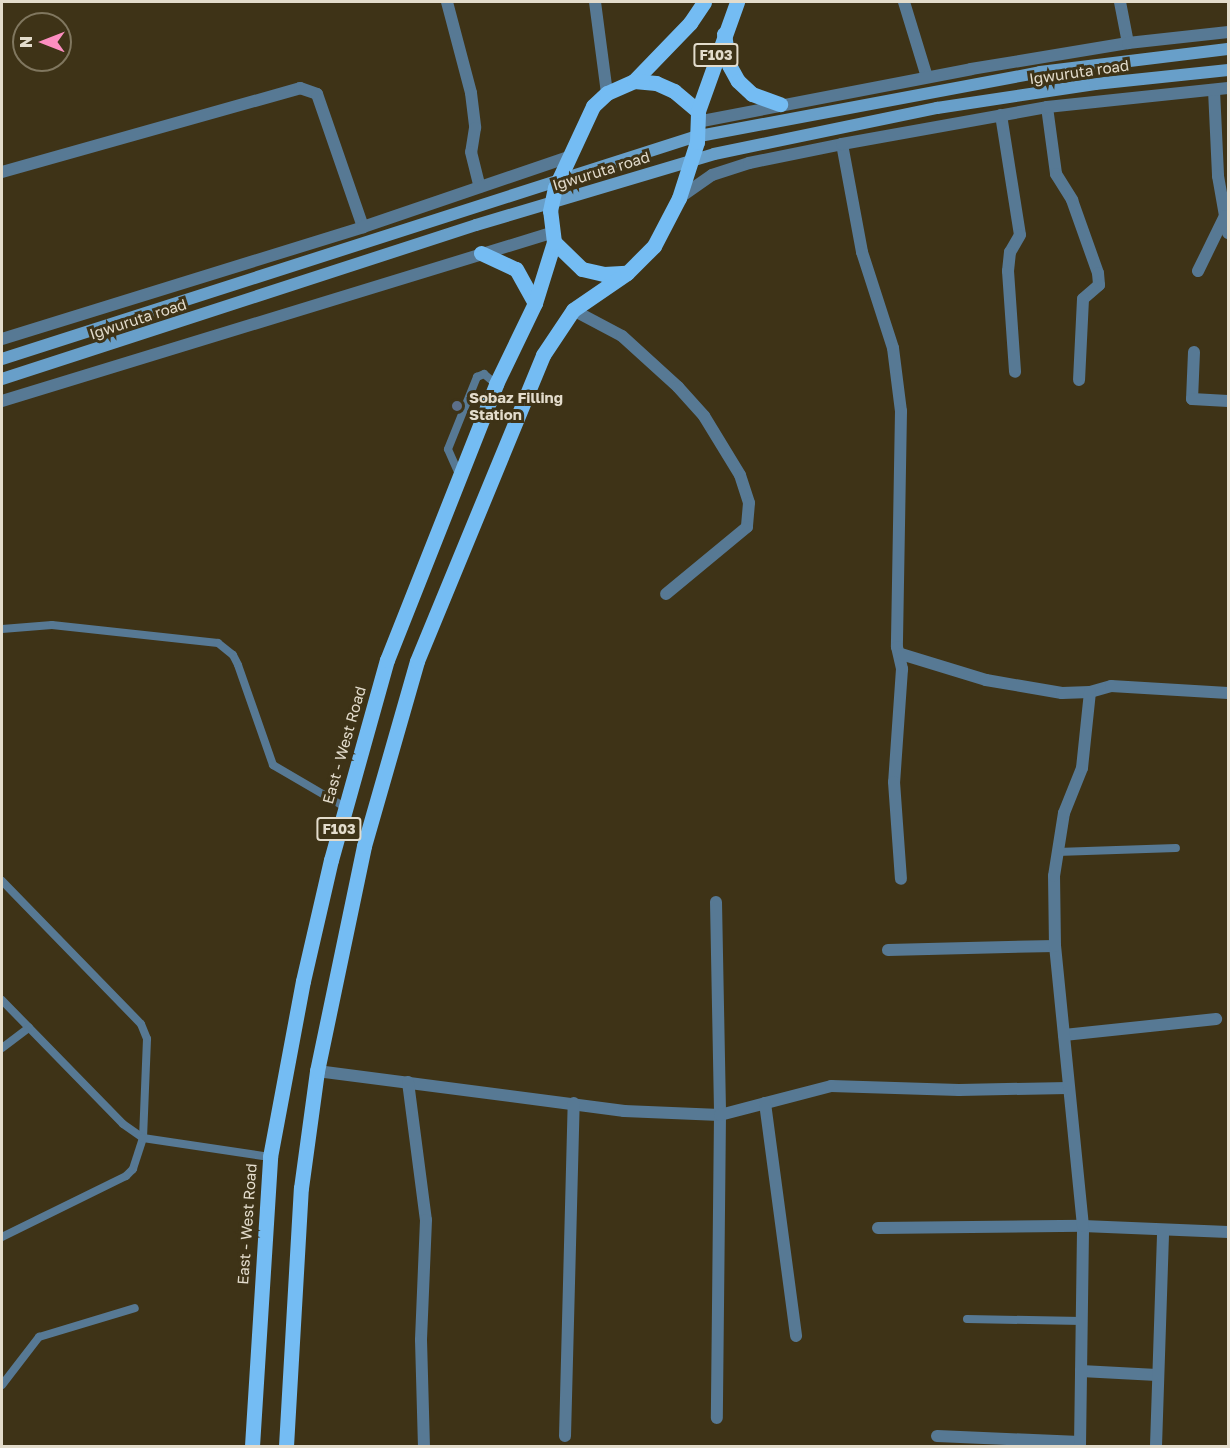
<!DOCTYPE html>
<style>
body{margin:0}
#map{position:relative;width:1230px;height:1448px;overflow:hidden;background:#3e3317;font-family:"Golos Text",sans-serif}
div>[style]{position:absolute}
.service>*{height:8px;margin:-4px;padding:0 4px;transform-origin:4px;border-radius:4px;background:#577994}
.minor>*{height:12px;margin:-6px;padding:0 6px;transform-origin:6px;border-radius:6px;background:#577994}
.tertiary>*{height:12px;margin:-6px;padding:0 6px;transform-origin:6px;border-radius:6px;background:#577994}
.secondary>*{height:12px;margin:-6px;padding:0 6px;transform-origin:6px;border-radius:6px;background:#689fc9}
.primary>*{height:15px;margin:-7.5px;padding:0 7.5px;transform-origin:7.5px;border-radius:7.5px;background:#74bcf3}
.dots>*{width:16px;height:16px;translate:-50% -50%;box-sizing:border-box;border:3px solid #3e3317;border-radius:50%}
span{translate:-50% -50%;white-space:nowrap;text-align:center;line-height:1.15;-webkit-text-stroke:6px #3e3317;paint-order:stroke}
.shield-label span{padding:2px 4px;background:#3e3317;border:2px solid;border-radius:4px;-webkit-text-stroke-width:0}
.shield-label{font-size:14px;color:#e3dccc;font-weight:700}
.street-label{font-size:15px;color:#e3dccc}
.poi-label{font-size:15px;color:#e3dccc;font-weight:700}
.left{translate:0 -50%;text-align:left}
.frame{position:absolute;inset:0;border:3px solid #e3dccc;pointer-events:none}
.north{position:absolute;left:12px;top:12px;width:60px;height:60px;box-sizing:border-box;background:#3e3317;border:2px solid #80775f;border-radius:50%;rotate:270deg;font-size:16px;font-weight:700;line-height:24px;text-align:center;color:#e3dccc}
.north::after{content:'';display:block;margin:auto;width:21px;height:27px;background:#fd8ec0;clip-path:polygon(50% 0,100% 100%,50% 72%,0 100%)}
</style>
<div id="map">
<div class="service">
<div style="left:459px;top:474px;width:27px;rotate:-114deg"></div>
<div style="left:448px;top:449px;width:78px;rotate:-68.1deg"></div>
<div style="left:477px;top:377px;width:8px;rotate:-23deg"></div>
<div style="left:484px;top:374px;width:16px;rotate:40deg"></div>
<div style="left:2px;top:629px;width:50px;rotate:-4.6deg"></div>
<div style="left:52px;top:625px;width:167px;rotate:6.2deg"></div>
<div style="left:218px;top:643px;width:19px;rotate:39deg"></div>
<div style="left:233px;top:655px;width:11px;rotate:63deg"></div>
<div style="left:238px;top:665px;width:106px;rotate:70.7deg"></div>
<div style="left:273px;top:765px;width:83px;rotate:30.3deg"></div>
<div style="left:1057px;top:852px;width:119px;rotate:-1.9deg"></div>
<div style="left:2px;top:881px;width:199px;rotate:45.8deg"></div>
<div style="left:141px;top:1024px;width:16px;rotate:68deg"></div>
<div style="left:147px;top:1039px;width:99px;rotate:92.3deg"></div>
<div style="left:143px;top:1138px;width:33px;rotate:108deg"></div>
<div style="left:133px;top:1169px;width:10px;rotate:135deg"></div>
<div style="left:126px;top:1176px;width:138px;rotate:153.8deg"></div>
<div style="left:2px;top:1000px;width:173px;rotate:45.7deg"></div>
<div style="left:123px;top:1124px;width:24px;rotate:35deg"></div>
<div style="left:143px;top:1138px;width:128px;rotate:8.5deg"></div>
<div style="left:2px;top:1048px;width:34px;rotate:-37deg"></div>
<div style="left:967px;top:1319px;width:115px;rotate:1deg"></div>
<div style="left:2px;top:1385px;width:61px;rotate:-52.4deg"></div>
<div style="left:39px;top:1337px;width:100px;rotate:-16.8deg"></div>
</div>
<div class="minor">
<div style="left:447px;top:2px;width:94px;rotate:75.2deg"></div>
<div style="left:471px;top:93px;width:35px;rotate:83deg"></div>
<div style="left:475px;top:128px;width:24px;rotate:99deg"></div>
<div style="left:471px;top:152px;width:36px;rotate:76deg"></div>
<div style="left:595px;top:2px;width:92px;rotate:82.5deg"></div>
<div style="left:904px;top:2px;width:78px;rotate:73deg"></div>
<div style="left:1120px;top:2px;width:42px;rotate:79deg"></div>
<div style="left:1214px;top:90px;width:86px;rotate:87.3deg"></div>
<div style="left:1218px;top:176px;width:58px;rotate:80deg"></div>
<div style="left:1047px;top:107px;width:68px;rotate:82.3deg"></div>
<div style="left:1056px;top:174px;width:31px;rotate:58deg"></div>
<div style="left:1072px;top:200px;width:77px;rotate:70.4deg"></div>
<div style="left:1098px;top:273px;width:12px;rotate:85deg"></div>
<div style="left:1099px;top:285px;width:21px;rotate:139deg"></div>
<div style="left:1083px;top:299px;width:81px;rotate:92.8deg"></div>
<div style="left:1001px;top:115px;width:121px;rotate:81deg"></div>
<div style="left:1020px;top:235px;width:20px;rotate:120deg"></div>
<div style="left:1010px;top:252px;width:19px;rotate:96deg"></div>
<div style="left:1008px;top:271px;width:101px;rotate:86deg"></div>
<div style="left:842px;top:144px;width:110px;rotate:79.5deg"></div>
<div style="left:862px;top:252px;width:101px;rotate:72.1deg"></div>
<div style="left:893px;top:348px;width:64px;rotate:82.8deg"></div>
<div style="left:901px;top:411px;width:236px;rotate:91deg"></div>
<div style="left:897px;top:647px;width:23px;rotate:77deg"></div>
<div style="left:902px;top:669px;width:113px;rotate:94deg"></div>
<div style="left:894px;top:782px;width:97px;rotate:85.9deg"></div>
<div style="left:2px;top:172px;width:310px;rotate:-15.7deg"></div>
<div style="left:300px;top:88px;width:18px;rotate:19deg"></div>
<div style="left:317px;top:94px;width:141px;rotate:70.9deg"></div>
<div style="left:1198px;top:271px;width:61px;rotate:-63.9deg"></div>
<div style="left:573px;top:310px;width:55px;rotate:28deg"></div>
<div style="left:622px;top:336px;width:76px;rotate:42.3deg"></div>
<div style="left:678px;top:387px;width:39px;rotate:48deg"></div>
<div style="left:704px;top:416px;width:69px;rotate:58.6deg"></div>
<div style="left:740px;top:475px;width:29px;rotate:72deg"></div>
<div style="left:749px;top:503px;width:24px;rotate:95deg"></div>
<div style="left:747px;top:527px;width:105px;rotate:140.4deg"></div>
<div style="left:1194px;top:352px;width:47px;rotate:92.4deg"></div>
<div style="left:1192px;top:399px;width:36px;rotate:3deg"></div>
<div style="left:901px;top:654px;width:89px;rotate:17deg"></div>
<div style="left:986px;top:680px;width:77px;rotate:9.7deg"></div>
<div style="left:1062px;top:693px;width:28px;rotate:-2deg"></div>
<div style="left:1090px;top:692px;width:22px;rotate:-16deg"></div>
<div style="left:1111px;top:686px;width:117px;rotate:3.4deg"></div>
<div style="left:716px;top:902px;width:213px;rotate:88.9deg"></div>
<div style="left:720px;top:1115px;width:303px;rotate:90.6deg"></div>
<div style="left:888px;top:950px;width:167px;rotate:-1.4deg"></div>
<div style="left:1064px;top:1035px;width:153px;rotate:-6deg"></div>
<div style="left:317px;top:1071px;width:310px;rotate:7.4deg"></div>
<div style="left:624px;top:1111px;width:96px;rotate:2.4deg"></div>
<div style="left:720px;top:1115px;width:115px;rotate:-14.6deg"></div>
<div style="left:831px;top:1086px;width:128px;rotate:1.8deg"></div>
<div style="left:959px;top:1090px;width:109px;rotate:-1.1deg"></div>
<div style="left:408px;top:1082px;width:139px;rotate:82.6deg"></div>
<div style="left:426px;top:1220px;width:120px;rotate:92.4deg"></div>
<div style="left:421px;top:1340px;width:106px;rotate:88.4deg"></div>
<div style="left:765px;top:1103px;width:235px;rotate:82.4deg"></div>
<div style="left:878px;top:1228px;width:205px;rotate:-0.6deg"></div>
<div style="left:1083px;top:1226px;width:145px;rotate:2.4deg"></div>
<div style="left:1081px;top:1371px;width:76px;rotate:3deg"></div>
<div style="left:565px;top:1436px;width:333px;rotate:-88.5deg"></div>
<div style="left:937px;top:1436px;width:143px;rotate:2.4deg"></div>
<div style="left:1080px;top:1446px;width:220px;rotate:-89.2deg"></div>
<div style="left:1083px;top:1226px;width:281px;rotate:-95.7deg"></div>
<div style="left:1055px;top:946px;width:70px;rotate:-90.8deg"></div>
<div style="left:1054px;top:876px;width:64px;rotate:-81deg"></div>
<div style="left:1064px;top:813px;width:48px;rotate:-68.2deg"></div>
<div style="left:1082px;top:768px;width:76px;rotate:-84deg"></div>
<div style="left:1156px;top:1446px;width:215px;rotate:-88.1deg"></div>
</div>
<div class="tertiary">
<div style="left:697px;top:122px;width:279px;rotate:-10.9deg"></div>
<div style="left:971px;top:69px;width:159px;rotate:-9.4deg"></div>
<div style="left:1128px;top:43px;width:101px;rotate:-6.3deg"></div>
<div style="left:679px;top:198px;width:40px;rotate:-34.9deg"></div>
<div style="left:712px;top:175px;width:39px;rotate:-18deg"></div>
<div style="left:749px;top:163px;width:95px;rotate:-11.5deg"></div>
<div style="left:842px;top:144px;width:208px;rotate:-10.2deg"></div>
<div style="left:1047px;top:107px;width:182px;rotate:-6deg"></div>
<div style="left:2px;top:339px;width:378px;rotate:-17.2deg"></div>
<div style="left:363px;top:227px;width:214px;rotate:-18.8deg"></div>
<div style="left:2px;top:401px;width:574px;rotate:-17.01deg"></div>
</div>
<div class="secondary">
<div style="left:2px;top:359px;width:727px;rotate:-17.79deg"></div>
<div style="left:694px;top:137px;width:352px;rotate:-10.6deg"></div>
<div style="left:1040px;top:72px;width:189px;rotate:-7deg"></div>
<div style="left:2px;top:379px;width:498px;rotate:-18deg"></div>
<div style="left:476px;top:225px;width:248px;rotate:-16.6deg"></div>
<div style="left:714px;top:154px;width:228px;rotate:-11.7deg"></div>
<div style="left:937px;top:108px;width:160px;rotate:-8.6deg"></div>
<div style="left:1095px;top:84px;width:134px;rotate:-6deg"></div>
</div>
<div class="primary">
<div style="left:724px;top:34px;width:31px;rotate:81deg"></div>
<div style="left:729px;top:65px;width:18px;rotate:61deg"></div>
<div style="left:738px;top:81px;width:19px;rotate:43deg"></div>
<div style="left:752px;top:94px;width:30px;rotate:20deg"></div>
<div style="left:634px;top:81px;width:81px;rotate:-46deg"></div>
<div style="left:690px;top:23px;width:25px;rotate:-56deg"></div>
<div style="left:554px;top:242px;width:39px;rotate:44deg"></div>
<div style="left:582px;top:269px;width:23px;rotate:13deg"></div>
<div style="left:604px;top:274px;width:22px;rotate:-3deg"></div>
<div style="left:481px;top:253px;width:38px;rotate:25deg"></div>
<div style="left:516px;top:269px;width:39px;rotate:61deg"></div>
<div style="left:252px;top:1446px;width:290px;rotate:-86.4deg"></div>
<div style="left:270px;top:1157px;width:179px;rotate:-79.4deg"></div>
<div style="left:303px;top:981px;width:124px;rotate:-77deg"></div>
<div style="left:331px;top:860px;width:208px;rotate:-74.4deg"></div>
<div style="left:387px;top:660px;width:297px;rotate:-68.4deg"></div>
<div style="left:496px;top:384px;width:90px;rotate:-64.3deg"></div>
<div style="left:535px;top:303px;width:64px;rotate:-72.7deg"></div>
<div style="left:554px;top:242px;width:31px;rotate:-97deg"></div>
<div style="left:550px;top:211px;width:24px;rotate:-78deg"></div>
<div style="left:555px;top:188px;width:90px;rotate:-65.1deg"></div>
<div style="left:593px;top:106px;width:19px;rotate:-43deg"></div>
<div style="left:607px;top:93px;width:30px;rotate:-24deg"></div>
<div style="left:634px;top:81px;width:22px;rotate:5deg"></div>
<div style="left:656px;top:83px;width:20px;rotate:24deg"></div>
<div style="left:674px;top:91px;width:31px;rotate:40deg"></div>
<div style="left:286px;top:1446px;width:258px;rotate:-86.7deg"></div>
<div style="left:301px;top:1188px;width:118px;rotate:-82.2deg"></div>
<div style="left:317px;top:1071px;width:230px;rotate:-78.2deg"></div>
<div style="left:364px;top:846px;width:192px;rotate:-74deg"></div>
<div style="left:417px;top:661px;width:331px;rotate:-67.6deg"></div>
<div style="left:543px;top:355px;width:54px;rotate:-56.3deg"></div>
<div style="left:573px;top:310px;width:65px;rotate:-34.4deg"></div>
<div style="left:627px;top:273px;width:38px;rotate:-45deg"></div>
<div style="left:654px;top:246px;width:54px;rotate:-62.5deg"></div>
<div style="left:679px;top:198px;width:59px;rotate:-72.2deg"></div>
<div style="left:697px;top:142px;width:31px;rotate:-88deg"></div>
<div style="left:698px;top:111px;width:116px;rotate:-70.3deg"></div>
</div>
<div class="dots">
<div style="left:457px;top:406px;background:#5c6f8a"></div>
</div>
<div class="shield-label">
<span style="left:716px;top:55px">F103</span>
<span style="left:339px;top:829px">F103</span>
</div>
<div class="street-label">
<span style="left:1079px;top:72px;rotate:-8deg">Igwuruta road</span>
<span style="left:601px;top:171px;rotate:-17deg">Igwuruta road</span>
<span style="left:138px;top:319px;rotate:-18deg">Igwuruta road</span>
<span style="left:344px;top:745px;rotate:-74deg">East - West Road</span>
<span style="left:247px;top:1224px;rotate:-86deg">East - West Road</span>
</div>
<div class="poi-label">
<span class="left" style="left:469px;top:406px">Sobaz Filling<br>Station</span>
</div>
<div class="frame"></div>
<div class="north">N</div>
</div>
